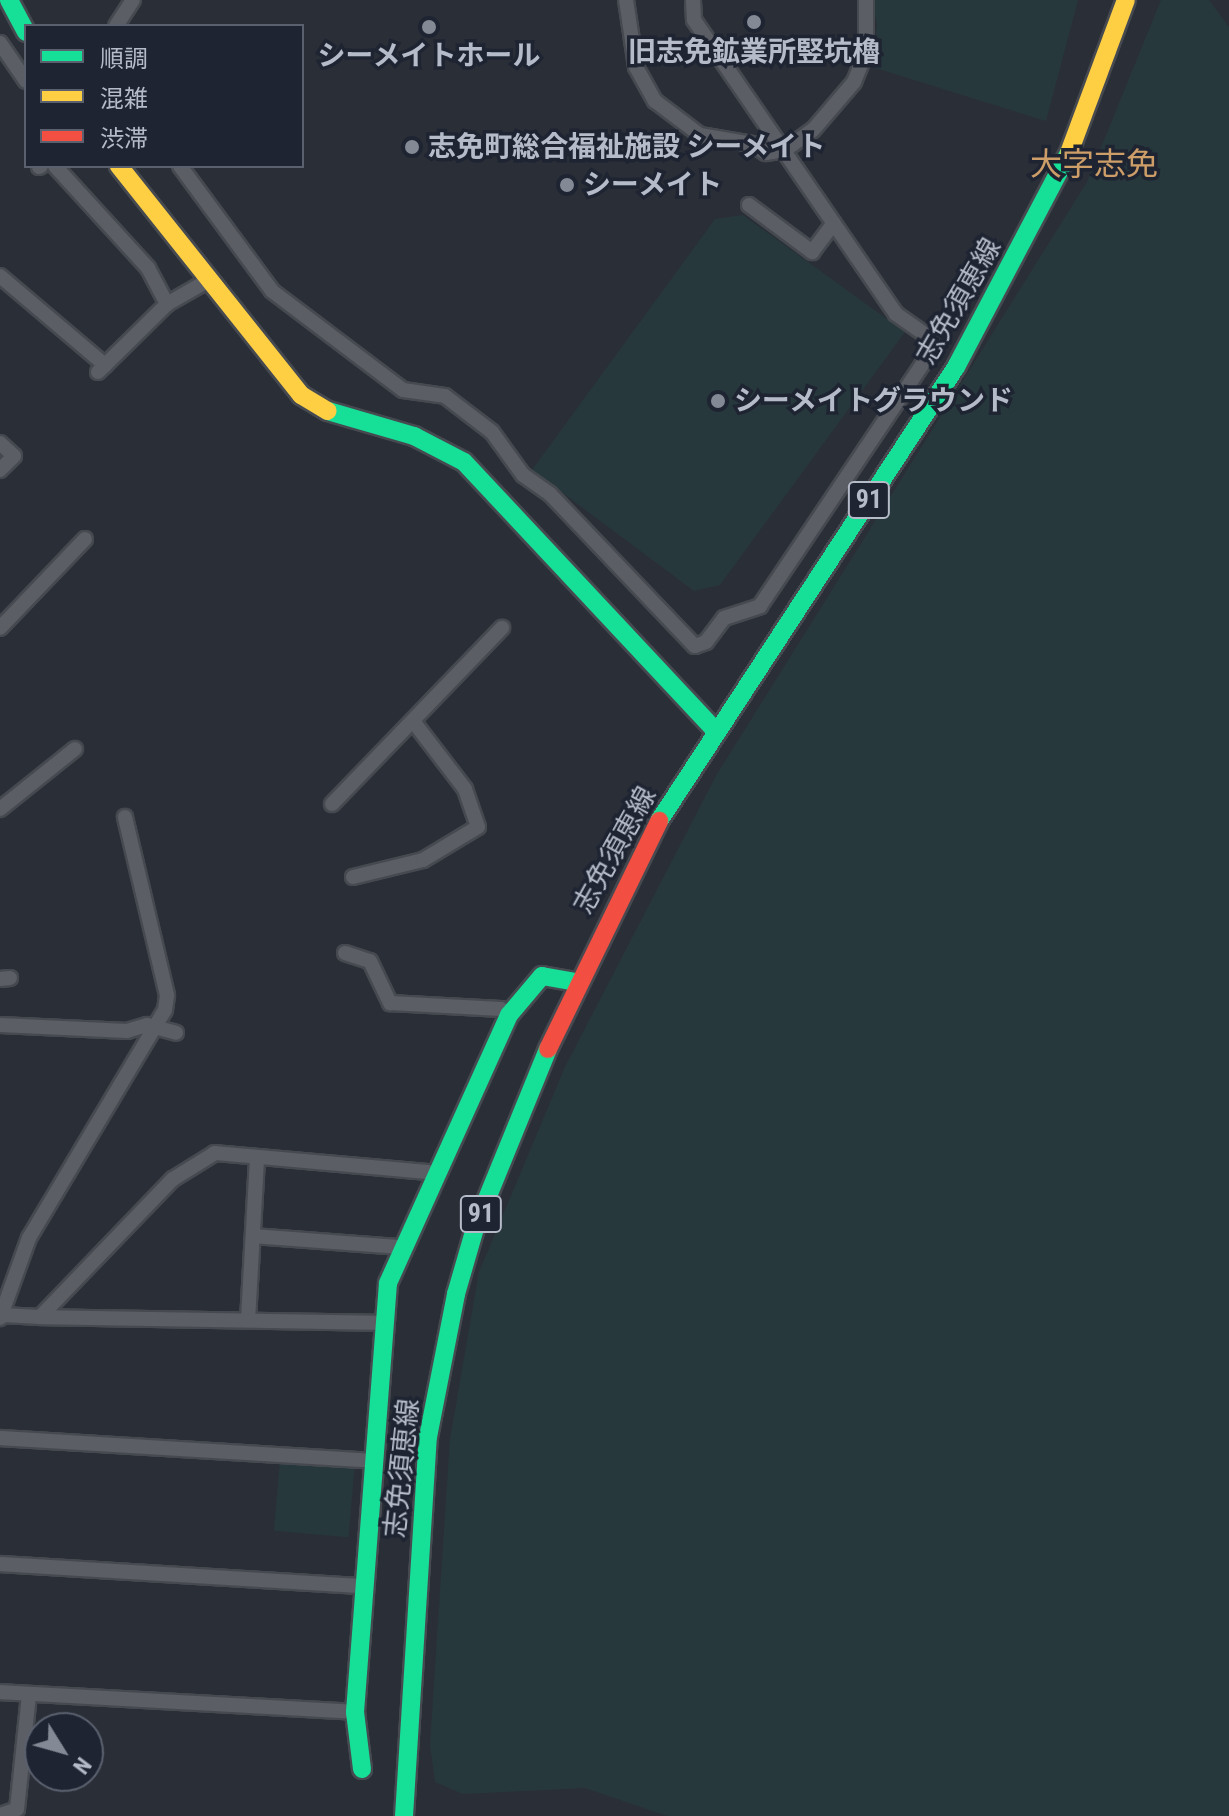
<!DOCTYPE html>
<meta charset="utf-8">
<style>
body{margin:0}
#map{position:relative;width:1229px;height:1816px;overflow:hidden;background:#2a2e37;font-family:"Roboto Condensed","Noto Sans JP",sans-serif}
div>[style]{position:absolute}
.green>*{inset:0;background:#27383c;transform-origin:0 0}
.roads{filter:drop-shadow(2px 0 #464a50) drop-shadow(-2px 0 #464a50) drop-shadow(0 2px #464a50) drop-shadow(0 -2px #464a50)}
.street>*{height:14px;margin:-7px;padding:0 7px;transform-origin:7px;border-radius:7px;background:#5b5e65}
.fast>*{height:18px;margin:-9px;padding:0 9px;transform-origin:9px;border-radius:9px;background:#16e098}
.slow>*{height:18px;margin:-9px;padding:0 9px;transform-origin:9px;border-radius:9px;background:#ffcf43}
.jam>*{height:18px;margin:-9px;padding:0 9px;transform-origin:9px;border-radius:9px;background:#f24e42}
.dots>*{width:22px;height:22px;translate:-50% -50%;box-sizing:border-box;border:4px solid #1e2432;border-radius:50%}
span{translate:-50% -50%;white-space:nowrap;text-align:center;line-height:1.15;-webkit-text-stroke:7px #1e2432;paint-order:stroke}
.shield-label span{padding:2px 6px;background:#1e2432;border:2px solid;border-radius:6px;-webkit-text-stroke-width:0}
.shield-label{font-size:26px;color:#b5bbc8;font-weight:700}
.poi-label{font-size:28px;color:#b5bbc8;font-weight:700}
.left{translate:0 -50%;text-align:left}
.street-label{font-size:28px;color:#b5bbc8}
.quarter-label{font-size:32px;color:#ce9e69}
.legend{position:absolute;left:24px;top:24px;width:280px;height:144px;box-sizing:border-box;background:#1e2432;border:2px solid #5a606e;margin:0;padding:10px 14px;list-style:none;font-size:24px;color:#b5bbc8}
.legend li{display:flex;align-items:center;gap:16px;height:40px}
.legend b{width:40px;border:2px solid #5a606e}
.north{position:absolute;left:24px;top:1712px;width:80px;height:80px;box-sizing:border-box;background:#1e2432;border:2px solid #5a606e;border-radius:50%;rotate:127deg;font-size:22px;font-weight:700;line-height:32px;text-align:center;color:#b5bbc8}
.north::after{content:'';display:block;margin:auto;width:28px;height:36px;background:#848a95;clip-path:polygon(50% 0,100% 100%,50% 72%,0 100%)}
</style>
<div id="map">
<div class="green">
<div style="clip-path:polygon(872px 0,1078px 0,1046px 121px,872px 67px,877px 25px)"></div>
<div style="clip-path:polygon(1161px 0,1209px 0,1229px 27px,1229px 1816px,667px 1816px,585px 1788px,463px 1794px,435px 1782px,430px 1744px,450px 1439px,479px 1272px,565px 1067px,717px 774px,1087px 182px)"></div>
<div style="clip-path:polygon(743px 215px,905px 332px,720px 585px,694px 591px,532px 470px,715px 219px)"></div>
<div style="left:280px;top:1460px;width:75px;height:71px;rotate:5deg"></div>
</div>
<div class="roads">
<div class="street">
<div style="left:626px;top:0;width:68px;rotate:81.5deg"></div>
<div style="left:636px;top:67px;width:39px;rotate:61deg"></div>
<div style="left:655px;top:101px;width:56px;rotate:37.1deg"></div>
<div style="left:700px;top:135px;width:53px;rotate:9.8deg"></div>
<div style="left:752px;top:144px;width:17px;rotate:33deg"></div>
<div style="left:766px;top:153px;width:19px;rotate:-9deg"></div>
<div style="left:785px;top:150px;width:34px;rotate:-36deg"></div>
<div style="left:813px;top:130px;width:63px;rotate:-49.5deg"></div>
<div style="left:854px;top:82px;width:31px;rotate:-68deg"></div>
<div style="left:866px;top:53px;width:53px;rotate:-90deg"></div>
<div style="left:116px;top:26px;width:31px;rotate:-57deg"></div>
<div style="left:0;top:43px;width:46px;rotate:55.6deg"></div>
<div style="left:55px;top:166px;width:138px;rotate:47.6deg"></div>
<div style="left:148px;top:268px;width:41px;rotate:62.2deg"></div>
<div style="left:180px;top:166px;width:155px;rotate:53.6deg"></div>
<div style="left:272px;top:291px;width:164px;rotate:37.1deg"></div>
<div style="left:403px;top:390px;width:42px;rotate:8.1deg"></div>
<div style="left:445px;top:396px;width:59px;rotate:37.5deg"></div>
<div style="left:492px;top:432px;width:53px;rotate:54.2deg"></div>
<div style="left:523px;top:475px;width:33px;rotate:35deg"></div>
<div style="left:550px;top:494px;width:210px;rotate:46.4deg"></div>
<div style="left:695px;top:646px;width:12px;rotate:-20deg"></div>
<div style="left:706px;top:642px;width:30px;rotate:-53deg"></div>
<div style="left:724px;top:618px;width:38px;rotate:-18deg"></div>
<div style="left:760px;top:606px;width:308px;rotate:-56.1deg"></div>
<div style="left:932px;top:350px;width:12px;rotate:-99deg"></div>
<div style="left:930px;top:338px;width:42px;rotate:-144.8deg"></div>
<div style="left:896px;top:314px;width:357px;rotate:-124.5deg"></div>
<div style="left:694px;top:20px;width:20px;rotate:-93deg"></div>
<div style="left:39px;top:167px;width:2px;rotate:-27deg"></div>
<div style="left:749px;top:205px;width:79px;rotate:36.7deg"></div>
<div style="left:812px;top:252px;width:36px;rotate:-53deg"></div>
<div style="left:0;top:276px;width:138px;rotate:40.3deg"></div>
<div style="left:98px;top:372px;width:97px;rotate:-44.6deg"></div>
<div style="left:167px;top:304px;width:46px;rotate:-29.9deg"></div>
<div style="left:0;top:443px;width:19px;rotate:43deg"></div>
<div style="left:14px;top:456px;width:20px;rotate:135deg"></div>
<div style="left:0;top:628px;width:123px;rotate:-46.3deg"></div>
<div style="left:332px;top:804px;width:245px;rotate:-46deg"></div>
<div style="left:0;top:809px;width:96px;rotate:-38.7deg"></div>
<div style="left:353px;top:877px;width:72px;rotate:-13.7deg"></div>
<div style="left:423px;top:860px;width:64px;rotate:-31deg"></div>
<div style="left:478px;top:827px;width:40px;rotate:-108.9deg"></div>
<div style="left:465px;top:789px;width:86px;rotate:-127.4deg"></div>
<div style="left:345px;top:953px;width:26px;rotate:18deg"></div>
<div style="left:370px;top:961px;width:47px;rotate:64.5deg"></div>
<div style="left:390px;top:1003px;width:111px;rotate:3.1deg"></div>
<div style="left:501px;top:1009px;width:10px;rotate:37deg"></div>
<div style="left:0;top:979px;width:10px;rotate:-6deg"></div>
<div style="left:0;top:1025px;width:127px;rotate:2.7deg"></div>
<div style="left:127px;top:1031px;width:21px;rotate:-17deg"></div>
<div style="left:147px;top:1025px;width:30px;rotate:15deg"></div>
<div style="left:253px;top:1236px;width:148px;rotate:4.3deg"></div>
<div style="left:2px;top:1315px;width:38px;rotate:3deg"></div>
<div style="left:40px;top:1317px;width:192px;rotate:-46.1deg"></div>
<div style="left:173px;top:1179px;width:49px;rotate:-31.8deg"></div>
<div style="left:215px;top:1153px;width:223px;rotate:5.1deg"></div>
<div style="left:40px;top:1317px;width:341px;rotate:1deg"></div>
<div style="left:0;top:1318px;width:85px;rotate:-70.1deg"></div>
<div style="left:29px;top:1238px;width:265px;rotate:-59.2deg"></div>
<div style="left:165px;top:1010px;width:15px;rotate:-82deg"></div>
<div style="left:167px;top:995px;width:183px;rotate:-103.3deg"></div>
<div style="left:248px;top:1320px;width:163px;rotate:-86.8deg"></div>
<div style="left:0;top:1438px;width:372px;rotate:3.5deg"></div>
<div style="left:0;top:1564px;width:365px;rotate:3.5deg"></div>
<div style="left:0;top:1692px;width:356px;rotate:3.2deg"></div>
<div style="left:0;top:1815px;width:18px;rotate:-19deg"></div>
<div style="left:17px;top:1809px;width:115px;rotate:-84deg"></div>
</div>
<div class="fast">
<div style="left:9px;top:0;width:36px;rotate:62deg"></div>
<div style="left:328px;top:411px;width:90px;rotate:16.2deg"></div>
<div style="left:414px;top:436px;width:56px;rotate:27.5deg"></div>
<div style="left:464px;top:462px;width:370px;rotate:46.9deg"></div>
<div style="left:659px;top:821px;width:543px;rotate:-56.81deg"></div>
<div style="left:956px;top:367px;width:242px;rotate:-62.2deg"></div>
<div style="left:362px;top:1769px;width:57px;rotate:-97deg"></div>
<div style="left:355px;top:1712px;width:430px;rotate:-85.6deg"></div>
<div style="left:388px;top:1283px;width:294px;rotate:-65.7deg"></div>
<div style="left:509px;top:1015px;width:51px;rotate:-49.8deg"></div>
<div style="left:542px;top:976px;width:36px;rotate:10deg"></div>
<div style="left:404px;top:1816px;width:380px;rotate:-86.4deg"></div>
<div style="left:428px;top:1437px;width:146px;rotate:-78.9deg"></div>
<div style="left:456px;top:1294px;width:69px;rotate:-73.9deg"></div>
<div style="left:475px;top:1228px;width:193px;rotate:-67.8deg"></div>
</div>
<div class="slow">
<div style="left:1069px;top:153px;width:163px;rotate:-69.6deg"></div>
<div style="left:119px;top:166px;width:293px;rotate:51.5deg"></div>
<div style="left:301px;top:395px;width:31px;rotate:31deg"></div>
</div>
<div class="jam">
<div style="left:548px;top:1049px;width:254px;rotate:-64deg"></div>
</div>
</div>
<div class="dots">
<div style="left:754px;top:22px;background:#848a95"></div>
<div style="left:429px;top:27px;background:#848a95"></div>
<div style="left:412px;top:147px;background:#848a95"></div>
<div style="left:567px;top:185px;background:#848a95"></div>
<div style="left:718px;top:401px;background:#848a95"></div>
</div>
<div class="shield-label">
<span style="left:869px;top:500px">91</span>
<span style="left:481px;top:1214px">91</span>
</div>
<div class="poi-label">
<span style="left:754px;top:52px">旧志免鉱業所竪坑櫓</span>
<span style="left:429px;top:56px">シーメイトホール</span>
<span class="left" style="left:428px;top:147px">志免町総合福祉施設 シーメイト</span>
<span class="left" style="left:583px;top:185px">シーメイト</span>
<span class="left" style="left:734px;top:401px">シーメイトグラウンド</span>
</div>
<div class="street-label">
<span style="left:959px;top:301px;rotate:-60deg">志免須恵線</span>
<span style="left:615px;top:850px;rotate:-61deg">志免須恵線</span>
<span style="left:402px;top:1468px;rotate:-84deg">志免須恵線</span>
</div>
<div class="quarter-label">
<span style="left:1094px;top:164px">大字志免</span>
</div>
<ul class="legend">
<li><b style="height:10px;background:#16e098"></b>順調</li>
<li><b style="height:10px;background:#ffcf43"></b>混雑</li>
<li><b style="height:10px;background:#f24e42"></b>渋滞</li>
</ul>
<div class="north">N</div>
</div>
